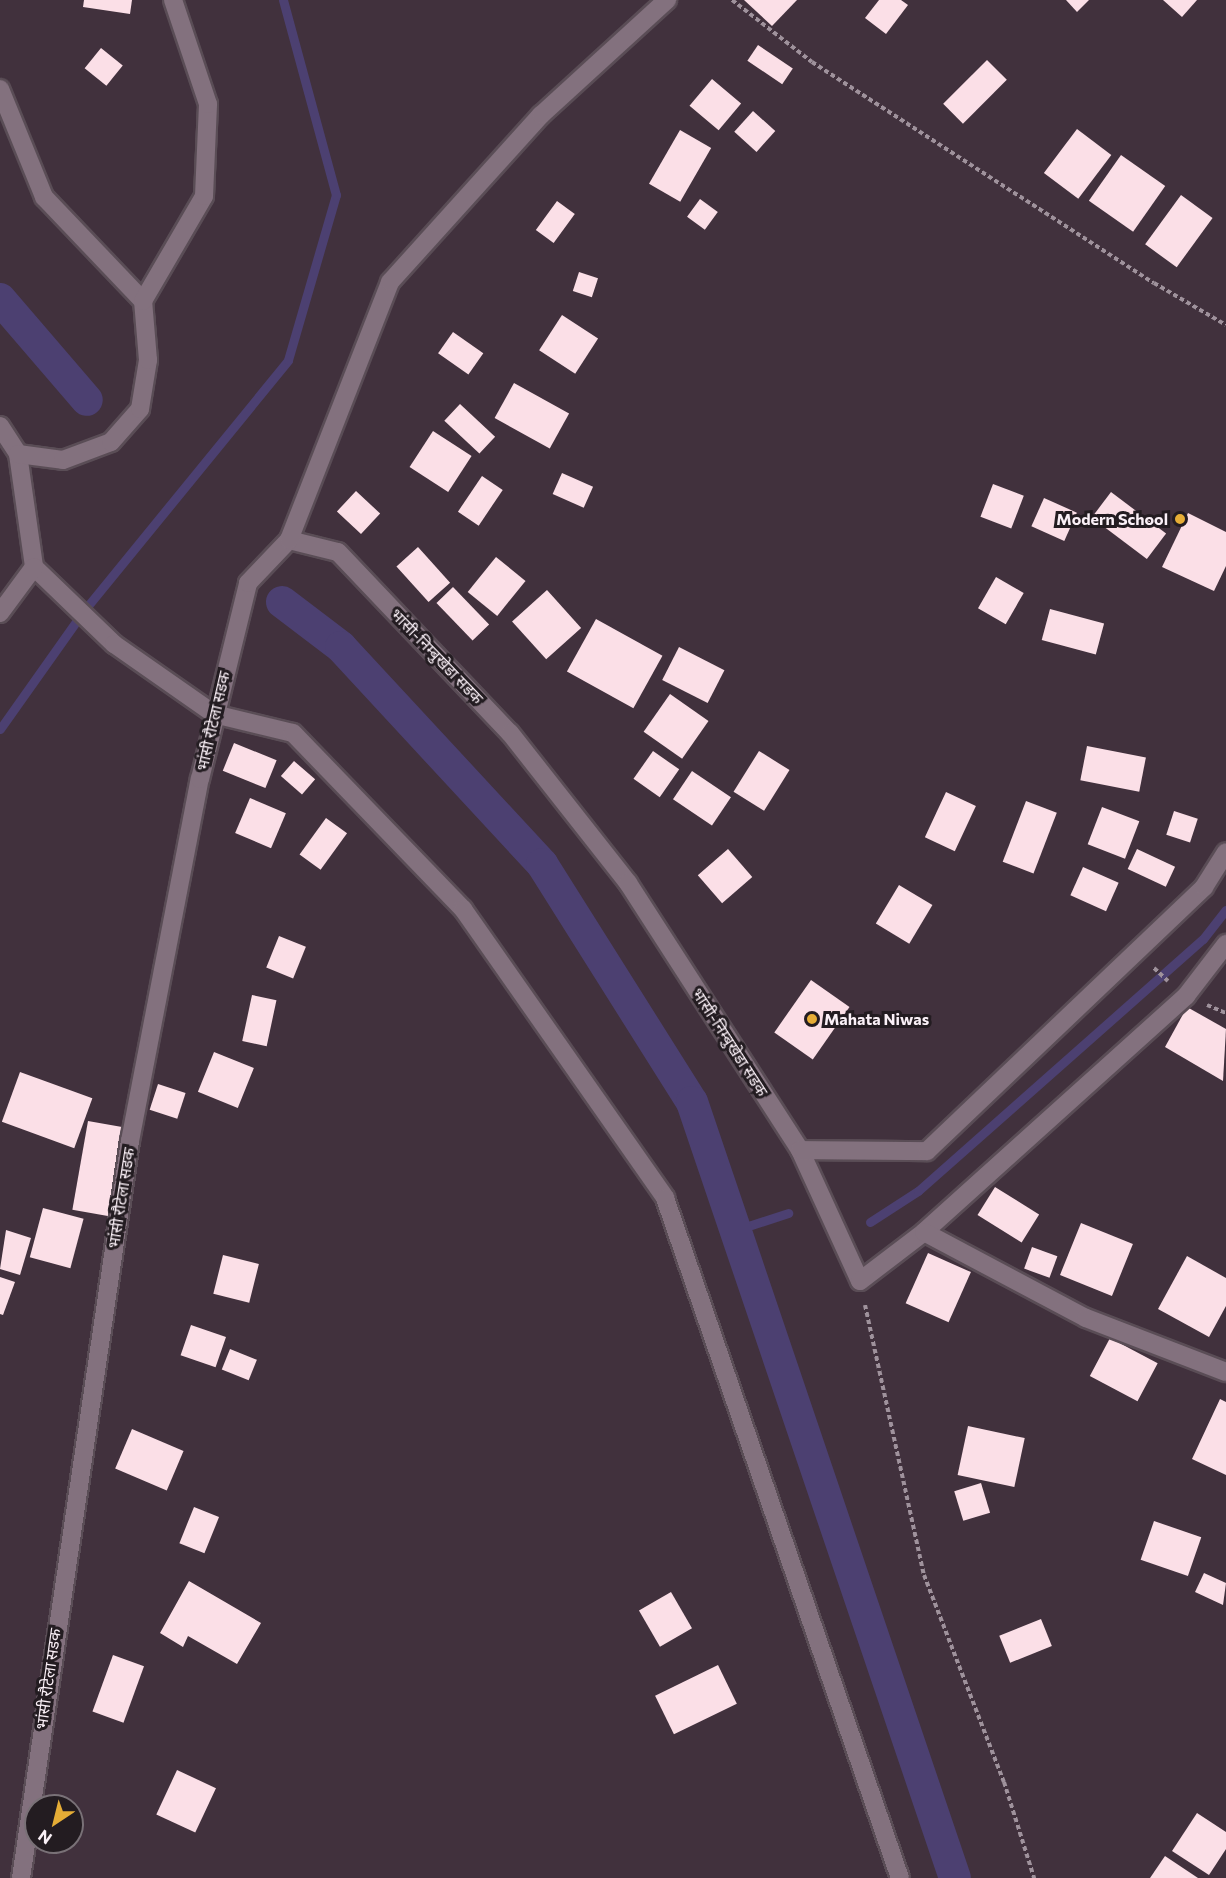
<!DOCTYPE html>
<meta charset="utf-8">
<style>
body{margin:0}
#map{position:relative;width:1226px;height:1878px;overflow:hidden;background:#41313d;font-family:Commissioner,"Noto Sans Devanagari",sans-serif}
div>[style]{position:absolute}
.stream>*{height:9px;margin:-4.5px;padding:0 4.5px;transform-origin:4.5px;border-radius:4.5px;background:#4c4071}
.canal>*{height:32px;margin:-16px;padding:0 16px;transform-origin:16px;border-radius:16px;background:#4c4071}
.building>*{inset:0;background:#fbdfe7;transform-origin:0 0}
.path>*{height:4px;margin-top:-2px;transform-origin:0;background:repeating-linear-gradient(90deg,#9f929c 0 4.5px,transparent 0 7.5px)}
.roads{filter:drop-shadow(2px 0 #5a4d56) drop-shadow(-2px 0 #5a4d56) drop-shadow(0 2px #5a4d56) drop-shadow(0 -2px #5a4d56)}
.minor>*{height:18px;margin:-9px;padding:0 9px;transform-origin:9px;border-radius:9px;background:#83717e}
.dots>*{width:16px;height:16px;translate:-50% -50%;box-sizing:border-box;border:3px solid #231c21;border-radius:50%}
span{translate:-50% -50%;white-space:nowrap;text-align:center;line-height:1.15;-webkit-text-stroke:6px #231c21;paint-order:stroke}
.poi-label{font-size:16px;color:#faf0f7;font-weight:700}
.right{translate:-100% -50%;text-align:right}
.left{translate:0 -50%;text-align:left}
.street-label{font-size:16px;color:#faf0f7}
.north{position:absolute;left:24px;top:1794px;width:60px;height:60px;box-sizing:border-box;background:#231c21;border:2px solid #797177;border-radius:50%;rotate:215deg;font-size:16px;font-weight:700;line-height:24px;text-align:center;color:#faf0f7}
.north::after{content:'';display:block;margin:auto;width:21px;height:27px;background:#e6ad36;clip-path:polygon(50% 0,100% 100%,50% 72%,0 100%)}
</style>
<div id="map">
<div class="stream">
<div style="left:0;top:729px;width:142px;rotate:-54.7deg"></div>
<div style="left:82px;top:613px;width:326px;rotate:-50.8deg"></div>
<div style="left:288px;top:360px;width:172px;rotate:-73.8deg"></div>
<div style="left:336px;top:195px;width:202px;rotate:-105.2deg"></div>
<div style="left:870px;top:1222px;width:57px;rotate:-32.9deg"></div>
<div style="left:918px;top:1191px;width:380px;rotate:-41.5deg"></div>
<div style="left:1203px;top:939px;width:37px;rotate:-52deg"></div>
<div style="left:736px;top:1230px;width:55px;rotate:-18.1deg"></div>
</div>
<div class="canal">
<div style="left:0;top:299px;width:133px;rotate:49.3deg"></div>
<div style="left:282px;top:602px;width:74px;rotate:37.3deg"></div>
<div style="left:341px;top:647px;width:296px;rotate:47.2deg"></div>
<div style="left:542px;top:864px;width:281px;rotate:57.8deg"></div>
<div style="left:692px;top:1102px;width:819px;rotate:71.28deg"></div>
</div>
<div class="building">
<div style="clip-path:polygon(84px 0,132px 0,130px 14px,83px 7px)"></div>
<div style="clip-path:polygon(744px 0,797px 0,772px 26px)"></div>
<div style="clip-path:polygon(879px 0,901px 0,908px 5px,886px 34px,865px 18px)"></div>
<div style="clip-path:polygon(1066px 0,1089px 0,1077px 12px)"></div>
<div style="clip-path:polygon(1163px 0,1197px 0,1182px 17px)"></div>
<div style="left:758px;top:45px;width:42px;height:19px;rotate:34deg"></div>
<div style="left:101px;top:48px;width:28px;height:26px;rotate:39deg"></div>
<div style="left:987px;top:60px;width:28px;height:62px;rotate:45deg"></div>
<div style="left:712px;top:79px;width:38px;height:35px;rotate:40deg"></div>
<div style="left:753px;top:111px;width:30px;height:28px;rotate:42deg"></div>
<div style="left:1077px;top:129px;width:43px;height:55px;rotate:37deg"></div>
<div style="left:680px;top:130px;width:36px;height:62px;rotate:30deg"></div>
<div style="left:1121px;top:155px;width:54px;height:56px;rotate:35deg"></div>
<div style="left:1181px;top:195px;width:39px;height:61px;rotate:36deg"></div>
<div style="left:700px;top:199px;width:22px;height:22px;rotate:36deg"></div>
<div style="left:557px;top:201px;width:22px;height:36px;rotate:36deg"></div>
<div style="left:579px;top:272px;width:20px;height:20px;rotate:18deg"></div>
<div style="left:562px;top:315px;width:43px;height:42px;rotate:33deg"></div>
<div style="left:453px;top:332px;width:37px;height:26px;rotate:35deg"></div>
<div style="left:514px;top:383px;width:63px;height:40px;rotate:29deg"></div>
<div style="left:460px;top:404px;width:48px;height:23px;rotate:43deg"></div>
<div style="left:433px;top:431px;width:46px;height:43px;rotate:33deg"></div>
<div style="left:562px;top:473px;width:34px;height:23px;rotate:24deg"></div>
<div style="left:482px;top:476px;width:25px;height:43px;rotate:34deg"></div>
<div style="left:993px;top:484px;width:33px;height:35px;rotate:21deg"></div>
<div style="left:356px;top:491px;width:33px;height:28px;rotate:43deg"></div>
<div style="left:1111px;top:492px;width:69px;height:32px;rotate:37deg"></div>
<div style="left:1044px;top:498px;width:36px;height:31px;rotate:24deg"></div>
<div style="clip-path:polygon(1188px 513px,1226px 532px,1226px 566px,1214px 591px,1162px 567px)"></div>
<div style="left:418px;top:547px;width:48px;height:29px;rotate:48deg"></div>
<div style="left:496px;top:557px;width:38px;height:45px;rotate:39deg"></div>
<div style="left:996px;top:577px;width:32px;height:36px;rotate:30deg"></div>
<div style="left:453px;top:587px;width:52px;height:23px;rotate:46deg"></div>
<div style="left:547px;top:590px;width:51px;height:47px;rotate:48deg"></div>
<div style="left:1050px;top:609px;width:56px;height:32px;rotate:15deg"></div>
<div style="left:596px;top:619px;width:76px;height:60px;rotate:29deg"></div>
<div style="left:679px;top:647px;width:51px;height:37px;rotate:27deg"></div>
<div style="left:670px;top:694px;width:47px;height:46px;rotate:35deg"></div>
<div style="left:234px;top:743px;width:46px;height:30px;rotate:22deg"></div>
<div style="left:1087px;top:746px;width:60px;height:35px;rotate:11deg"></div>
<div style="left:653px;top:751px;width:32px;height:34px;rotate:35deg"></div>
<div style="left:759px;top:751px;width:36px;height:48px;rotate:32deg"></div>
<div style="left:294px;top:761px;width:28px;height:20px;rotate:41deg"></div>
<div style="left:692px;top:771px;width:47px;height:34px;rotate:34deg"></div>
<div style="left:946px;top:792px;width:33px;height:50px;rotate:25deg"></div>
<div style="left:250px;top:798px;width:39px;height:38px;rotate:23deg"></div>
<div style="left:1026px;top:801px;width:33px;height:65px;rotate:21deg"></div>
<div style="left:1102px;top:807px;width:40px;height:40px;rotate:21deg"></div>
<div style="left:1174px;top:811px;width:25px;height:25px;rotate:18deg"></div>
<div style="left:326px;top:818px;width:26px;height:45px;rotate:36deg"></div>
<div style="left:728px;top:849px;width:37px;height:40px;rotate:49deg"></div>
<div style="left:1137px;top:849px;width:42px;height:22px;rotate:25deg"></div>
<div style="left:1083px;top:867px;width:39px;height:31px;rotate:24deg"></div>
<div style="left:899px;top:885px;width:39px;height:45px;rotate:31deg"></div>
<div style="left:279px;top:936px;width:29px;height:34px;rotate:22deg"></div>
<div style="left:811px;top:980px;width:47px;height:64px;rotate:35deg"></div>
<div style="left:252px;top:995px;width:25px;height:47px;rotate:12deg"></div>
<div style="clip-path:polygon(1187px 1007px,1226px 1029px,1223px 1081px,1165px 1047px)"></div>
<div style="left:214px;top:1052px;width:43px;height:43px;rotate:22deg"></div>
<div style="left:20px;top:1072px;width:77px;height:53px;rotate:20deg"></div>
<div style="left:158px;top:1084px;width:29px;height:27px;rotate:18deg"></div>
<div style="left:88px;top:1121px;width:36px;height:90px;rotate:10deg"></div>
<div style="left:995px;top:1187px;width:52px;height:33px;rotate:32deg"></div>
<div style="left:43px;top:1208px;width:42px;height:51px;rotate:15deg"></div>
<div style="left:1081px;top:1223px;width:56px;height:56px;rotate:22deg"></div>
<div style="clip-path:polygon(6px 1230px,31px 1238px,20px 1275px,0 1269px)"></div>
<div style="left:1032px;top:1247px;width:27px;height:23px;rotate:20deg"></div>
<div style="left:928px;top:1253px;width:47px;height:55px;rotate:24deg"></div>
<div style="left:223px;top:1255px;width:37px;height:40px;rotate:14deg"></div>
<div style="clip-path:polygon(1187px 1256px,1226px 1278px,1226px 1306px,1209px 1337px,1158px 1309px)"></div>
<div style="clip-path:polygon(0 1277px,15px 1282px,3px 1315px,0 1314px)"></div>
<div style="left:191px;top:1325px;width:37px;height:32px;rotate:19deg"></div>
<div style="left:1110px;top:1338px;width:54px;height:43px;rotate:28deg"></div>
<div style="left:230px;top:1349px;width:29px;height:22px;rotate:22deg"></div>
<div style="clip-path:polygon(1220px 1399px,1226px 1402px,1226px 1475px,1192px 1459px)"></div>
<div style="left:968px;top:1426px;width:58px;height:50px;rotate:12deg"></div>
<div style="left:132px;top:1429px;width:56px;height:43px;rotate:23deg"></div>
<div style="left:981px;top:1483px;width:31px;height:28px;rotate:73deg"></div>
<div style="left:194px;top:1507px;width:27px;height:39px;rotate:22deg"></div>
<div style="left:1154px;top:1521px;width:50px;height:41px;rotate:19deg"></div>
<div style="clip-path:polygon(1204px 1573px,1226px 1583px,1223px 1605px,1195px 1592px)"></div>
<div style="clip-path:polygon(189px 1581px,261px 1623px,237px 1664px,188px 1636px,183px 1647px,160px 1633px)"></div>
<div style="left:671px;top:1592px;width:42px;height:37px;rotate:60deg"></div>
<div style="left:1041px;top:1619px;width:29px;height:45px;rotate:68deg"></div>
<div style="left:113px;top:1655px;width:33px;height:60px;rotate:20deg"></div>
<div style="left:718px;top:1665px;width:43px;height:70px;rotate:64deg"></div>
<div style="left:177px;top:1770px;width:43px;height:49px;rotate:25deg"></div>
<div style="clip-path:polygon(1197px 1813px,1226px 1832px,1226px 1849px,1209px 1875px,1172px 1851px)"></div>
<div style="clip-path:polygon(1165px 1856px,1198px 1878px,1150px 1878px)"></div>
</div>
<div class="path">
<div style="left:732px;top:0;width:101px;rotate:37.8deg"></div>
<div style="left:812px;top:62px;width:407px;rotate:32.9deg"></div>
<div style="left:1154px;top:283px;width:83px;rotate:30.3deg"></div>
<div style="left:1154px;top:968px;width:19px;rotate:43deg"></div>
<div style="left:1207px;top:1005px;width:21px;rotate:23deg"></div>
<div style="left:865px;top:1305px;width:276px;rotate:77.7deg"></div>
<div style="left:924px;top:1575px;width:222px;rotate:68.9deg"></div>
<div style="left:1004px;top:1782px;width:101px;rotate:72.6deg"></div>
</div>
<div class="roads">
<div class="minor">
<div style="left:0;top:89px;width:117px;rotate:67.8deg"></div>
<div style="left:44px;top:197px;width:144px;rotate:46.4deg"></div>
<div style="left:0;top:426px;width:33px;rotate:57deg"></div>
<div style="left:18px;top:454px;width:114px;rotate:81.9deg"></div>
<div style="left:34px;top:567px;width:111px;rotate:43.9deg"></div>
<div style="left:114px;top:644px;width:122px;rotate:35deg"></div>
<div style="left:214px;top:714px;width:81px;rotate:13.5deg"></div>
<div style="left:293px;top:733px;width:245px;rotate:46deg"></div>
<div style="left:463px;top:909px;width:353px;rotate:55deg"></div>
<div style="left:665px;top:1198px;width:719px;rotate:70.94deg"></div>
<div style="left:18px;top:454px;width:45px;rotate:7.6deg"></div>
<div style="left:63px;top:460px;width:51px;rotate:-20.6deg"></div>
<div style="left:111px;top:442px;width:44px;rotate:-48.7deg"></div>
<div style="left:140px;top:409px;width:50px;rotate:-80.7deg"></div>
<div style="left:148px;top:360px;width:59px;rotate:-94.8deg"></div>
<div style="left:143px;top:301px;width:121px;rotate:-59.8deg"></div>
<div style="left:204px;top:196px;width:92px;rotate:-87.5deg"></div>
<div style="left:208px;top:104px;width:110px;rotate:-108.6deg"></div>
<div style="left:289px;top:540px;width:50px;rotate:13.8deg"></div>
<div style="left:338px;top:552px;width:250px;rotate:46.5deg"></div>
<div style="left:510px;top:733px;width:191px;rotate:51.8deg"></div>
<div style="left:628px;top:883px;width:318px;rotate:57.2deg"></div>
<div style="left:800px;top:1150px;width:144px;rotate:65.4deg"></div>
<div style="left:860px;top:1281px;width:81px;rotate:-37.4deg"></div>
<div style="left:924px;top:1232px;width:353px;rotate:-42deg"></div>
<div style="left:1186px;top:996px;width:66px;rotate:-52.4deg"></div>
<div style="left:0;top:613px;width:57px;rotate:-53.5deg"></div>
<div style="left:800px;top:1150px;width:127px;rotate:0.5deg"></div>
<div style="left:927px;top:1151px;width:383px;rotate:-43.6deg"></div>
<div style="left:1204px;top:887px;width:41px;rotate:-57.8deg"></div>
<div style="left:924px;top:1232px;width:183px;rotate:28deg"></div>
<div style="left:1086px;top:1318px;width:150px;rotate:21.1deg"></div>
<div style="left:21px;top:1878px;width:745px;rotate:-81.59deg"></div>
<div style="left:130px;top:1141px;width:369px;rotate:-79.1deg"></div>
<div style="left:200px;top:779px;width:202px;rotate:-76.2deg"></div>
<div style="left:248px;top:583px;width:59px;rotate:-46.4deg"></div>
<div style="left:289px;top:540px;width:277px;rotate:-68.6deg"></div>
<div style="left:390px;top:282px;width:225px;rotate:-47.9deg"></div>
<div style="left:541px;top:115px;width:171px;rotate:-42.4deg"></div>
</div>
</div>
<div class="dots">
<div style="left:1180px;top:519px;background:#e6ad36"></div>
<div style="left:812px;top:1019px;background:#e6ad36"></div>
</div>
<div class="poi-label">
<span class="right" style="left:1168px;top:519px">Modern School</span>
<span class="left" style="left:824px;top:1019px">Mahata Niwas</span>
</div>
<div class="street-label">
<span style="left:437px;top:656px;rotate:46deg">भांसी-निम्बुखेडा सडक</span>
<span style="left:213px;top:721px;rotate:-77deg">भांसी रौटेला सडक</span>
<span style="left:730px;top:1042px;rotate:57deg">भांसी-निम्बुखेडा सडक</span>
<span style="left:121px;top:1198px;rotate:-81deg">भांसी रौटेला सडक</span>
<span style="left:48px;top:1679px;rotate:-82deg">भांसी रौटेला सडक</span>
</div>
<div class="north">N</div>
</div>
